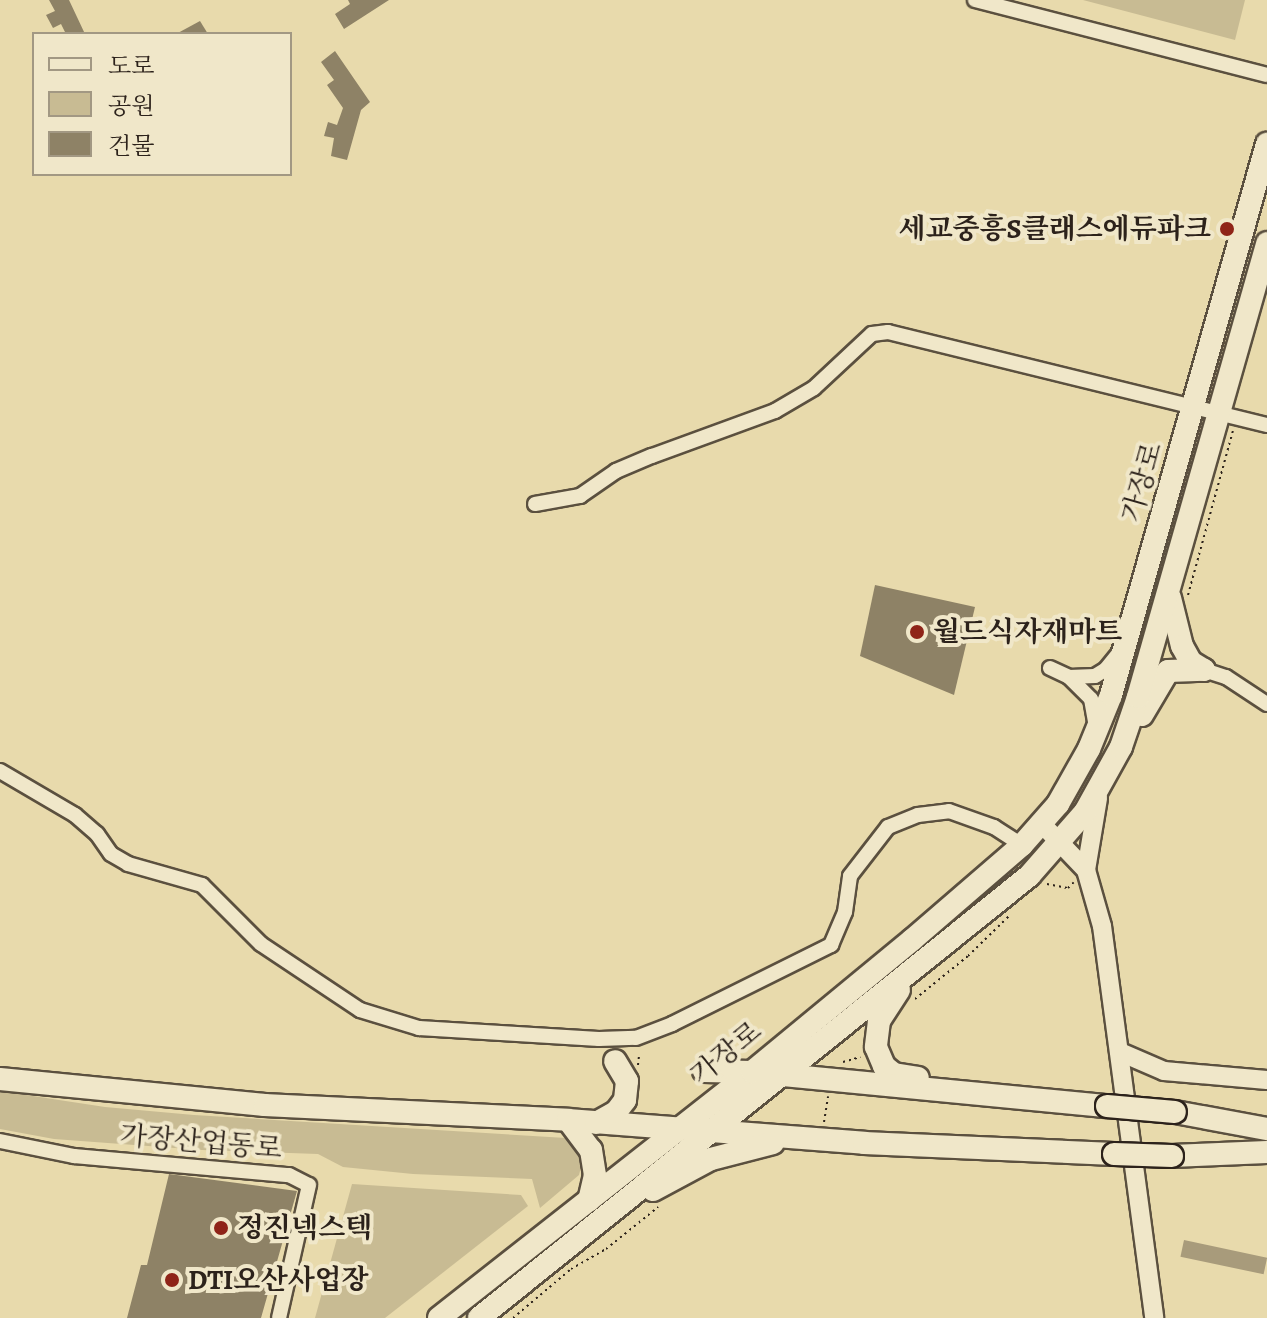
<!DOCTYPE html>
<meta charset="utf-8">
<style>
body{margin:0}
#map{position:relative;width:1267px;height:1318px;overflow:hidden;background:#e8daac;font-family:Alegreya,"Noto Serif KR",serif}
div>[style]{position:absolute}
.green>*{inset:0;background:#c8bb93}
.water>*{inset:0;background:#a89b7b;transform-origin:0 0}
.building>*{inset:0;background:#8e8266}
.path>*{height:2px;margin-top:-1px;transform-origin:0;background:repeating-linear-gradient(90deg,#2c221b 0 2px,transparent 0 6px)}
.roads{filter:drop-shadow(2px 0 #5b503f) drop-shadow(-2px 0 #5b503f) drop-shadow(0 2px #5b503f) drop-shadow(0 -2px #5b503f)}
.minor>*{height:14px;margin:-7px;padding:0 7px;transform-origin:7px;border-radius:7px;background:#f0e7c9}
.tertiary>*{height:18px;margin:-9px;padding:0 9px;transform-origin:9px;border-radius:9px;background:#f0e7c9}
.secondary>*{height:22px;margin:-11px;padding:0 11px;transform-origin:11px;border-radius:11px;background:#f0e7c9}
.bridges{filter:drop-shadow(2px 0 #2c221b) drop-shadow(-2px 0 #2c221b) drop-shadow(0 2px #2c221b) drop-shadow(0 -2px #2c221b)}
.secondary-bridge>*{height:22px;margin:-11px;padding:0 11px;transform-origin:11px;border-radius:11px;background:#f0e7c9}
.dots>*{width:22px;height:22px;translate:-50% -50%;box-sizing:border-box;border:4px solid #f0e7c9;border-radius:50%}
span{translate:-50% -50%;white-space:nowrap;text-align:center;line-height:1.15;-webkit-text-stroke:8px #f0e7c9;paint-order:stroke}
.poi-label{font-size:28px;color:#2c221b;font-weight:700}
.right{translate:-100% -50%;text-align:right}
.left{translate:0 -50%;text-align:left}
.street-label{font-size:28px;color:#2c221b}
.legend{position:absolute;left:32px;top:32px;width:260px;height:144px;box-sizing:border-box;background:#f0e7c9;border:2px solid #a29883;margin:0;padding:10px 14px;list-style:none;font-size:24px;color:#2c221b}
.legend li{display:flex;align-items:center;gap:16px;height:40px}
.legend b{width:40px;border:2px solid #a29883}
</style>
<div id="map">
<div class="green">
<div style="clip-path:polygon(1083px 0,1245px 0,1235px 40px)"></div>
<div style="clip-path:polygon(0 1091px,105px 1107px,194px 1115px,566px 1138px,583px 1159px,579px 1175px,540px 1208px,532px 1179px,413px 1174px,343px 1167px,318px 1154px,202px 1150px,54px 1139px,0 1129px)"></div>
<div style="clip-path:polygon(352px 1184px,521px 1195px,528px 1206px,385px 1318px,315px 1318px)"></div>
</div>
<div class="water">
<div style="left:1184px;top:1240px;width:85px;height:17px;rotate:12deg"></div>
</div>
<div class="building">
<div style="clip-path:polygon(49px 0,69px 0,85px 34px,66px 34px,61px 24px,53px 28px,46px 15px,55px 11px)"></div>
<div style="clip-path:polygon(348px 0,389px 0,344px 29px,335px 14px,350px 4px)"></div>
<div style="clip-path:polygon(200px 21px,208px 34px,176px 34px)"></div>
<div style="clip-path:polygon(335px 51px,370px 102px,361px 110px,347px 160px,331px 156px,334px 138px,324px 136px,328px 122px,337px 125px,343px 108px,327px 85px,334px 80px,321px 62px)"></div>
<div style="clip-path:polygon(875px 585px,975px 607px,954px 695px,860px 656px)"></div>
<div style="clip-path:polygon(169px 1174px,297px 1191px,261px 1318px,127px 1318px,141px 1265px,147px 1265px)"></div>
</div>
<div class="path">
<div style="left:1188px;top:595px;width:170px;rotate:-74.7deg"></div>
<div style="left:1047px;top:884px;width:21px;rotate:11deg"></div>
<div style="left:1068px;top:888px;width:8px;rotate:-45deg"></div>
<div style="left:915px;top:999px;width:68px;rotate:-39.1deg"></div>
<div style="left:968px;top:956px;width:57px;rotate:-44.3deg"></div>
<div style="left:843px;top:1062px;width:18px;rotate:-16deg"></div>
<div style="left:638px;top:1065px;width:9px;rotate:-84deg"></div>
<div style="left:824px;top:1122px;width:26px;rotate:-81deg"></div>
<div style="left:513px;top:1318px;width:76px;rotate:-40.2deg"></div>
<div style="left:571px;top:1269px;width:40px;rotate:-29.7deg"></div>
<div style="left:606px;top:1249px;width:67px;rotate:-38.9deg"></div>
</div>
<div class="roads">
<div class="minor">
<div style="left:975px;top:0;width:301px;rotate:14.4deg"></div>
<div style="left:535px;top:504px;width:46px;rotate:-10.1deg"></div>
<div style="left:580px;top:496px;width:44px;rotate:-34.8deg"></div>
<div style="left:616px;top:471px;width:39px;rotate:-23deg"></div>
<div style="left:652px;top:456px;width:131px;rotate:-20.1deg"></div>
<div style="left:775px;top:411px;width:45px;rotate:-30.5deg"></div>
<div style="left:814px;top:388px;width:79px;rotate:-43deg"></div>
<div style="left:872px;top:334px;width:16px;rotate:-7deg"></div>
<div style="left:888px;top:332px;width:390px;rotate:13.8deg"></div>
<div style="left:1050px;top:668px;width:21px;rotate:25deg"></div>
<div style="left:1069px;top:677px;width:26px;rotate:-2deg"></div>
<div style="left:1095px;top:676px;width:13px;rotate:-32deg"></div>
<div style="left:1106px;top:669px;width:19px;rotate:-51deg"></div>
<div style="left:1204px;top:670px;width:23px;rotate:18deg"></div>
<div style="left:1226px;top:677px;width:49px;rotate:33.4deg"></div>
<div style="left:1069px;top:677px;width:31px;rotate:45deg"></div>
<div style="left:1091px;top:699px;width:23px;rotate:80deg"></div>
<div style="left:0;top:771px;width:87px;rotate:30.4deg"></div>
<div style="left:75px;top:815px;width:29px;rotate:41deg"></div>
<div style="left:97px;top:834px;width:24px;rotate:55deg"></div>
<div style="left:111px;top:854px;width:20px;rotate:30deg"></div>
<div style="left:128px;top:864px;width:77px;rotate:15.8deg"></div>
<div style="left:202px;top:885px;width:83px;rotate:45deg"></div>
<div style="left:261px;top:944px;width:119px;rotate:33.7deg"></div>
<div style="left:360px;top:1010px;width:62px;rotate:17deg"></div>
<div style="left:419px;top:1028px;width:180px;rotate:3.5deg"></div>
<div style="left:599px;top:1039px;width:37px;rotate:-2deg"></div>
<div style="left:636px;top:1038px;width:39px;rotate:-21deg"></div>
<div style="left:672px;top:1024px;width:178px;rotate:-26.4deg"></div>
<div style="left:831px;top:945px;width:36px;rotate:-67deg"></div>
<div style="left:845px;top:912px;width:36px;rotate:-82deg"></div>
<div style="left:850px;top:876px;width:62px;rotate:-52.2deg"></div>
<div style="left:888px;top:827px;width:32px;rotate:-22deg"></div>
<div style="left:918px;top:815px;width:31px;rotate:-7deg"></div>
<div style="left:949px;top:811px;width:48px;rotate:19.6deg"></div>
<div style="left:994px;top:827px;width:33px;rotate:33deg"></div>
<div style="left:0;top:1141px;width:76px;rotate:11.5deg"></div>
<div style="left:74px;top:1156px;width:216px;rotate:5.1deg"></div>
<div style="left:289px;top:1175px;width:22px;rotate:27deg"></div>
<div style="left:309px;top:1185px;width:136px;rotate:102.7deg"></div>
</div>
<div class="tertiary">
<div style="left:1042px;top:824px;width:64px;rotate:46.3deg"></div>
<div style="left:1086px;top:870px;width:58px;rotate:74.1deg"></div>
<div style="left:1102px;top:926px;width:395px;rotate:82.4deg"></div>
<div style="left:1086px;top:870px;width:73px;rotate:-80.5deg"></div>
<div style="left:1120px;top:1052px;width:48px;rotate:23.4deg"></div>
<div style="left:1164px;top:1071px;width:103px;rotate:5deg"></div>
</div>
<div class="secondary">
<div style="left:1170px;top:598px;width:49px;rotate:76deg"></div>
<div style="left:1182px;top:646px;width:18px;rotate:61deg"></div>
<div style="left:1191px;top:662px;width:15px;rotate:32deg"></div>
<div style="left:1142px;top:715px;width:51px;rotate:-59.4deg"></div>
<div style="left:1168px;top:671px;width:36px;rotate:-2deg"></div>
<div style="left:899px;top:990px;width:37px;rotate:123deg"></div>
<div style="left:879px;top:1021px;width:26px;rotate:97deg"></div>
<div style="left:876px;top:1047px;width:21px;rotate:67deg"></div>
<div style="left:884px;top:1066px;width:13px;rotate:39deg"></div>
<div style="left:894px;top:1074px;width:24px;rotate:9deg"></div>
<div style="left:704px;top:1071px;width:48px;rotate:1.2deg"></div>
<div style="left:752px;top:1072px;width:357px;rotate:5.5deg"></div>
<div style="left:0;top:1079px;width:266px;rotate:5.6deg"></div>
<div style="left:265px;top:1105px;width:303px;rotate:2.8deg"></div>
<div style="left:568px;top:1120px;width:297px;rotate:4.4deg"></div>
<div style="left:864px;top:1143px;width:250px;rotate:2.5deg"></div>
<div style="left:1175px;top:1112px;width:94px;rotate:10.5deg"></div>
<div style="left:568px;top:1120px;width:38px;rotate:53deg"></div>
<div style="left:591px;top:1150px;width:25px;rotate:81deg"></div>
<div style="left:595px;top:1175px;width:26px;rotate:103deg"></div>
<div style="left:596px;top:1123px;width:23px;rotate:-29deg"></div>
<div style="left:616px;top:1112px;width:15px;rotate:-53deg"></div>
<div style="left:625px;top:1100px;width:19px;rotate:-84deg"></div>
<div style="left:627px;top:1081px;width:23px;rotate:-121deg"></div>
<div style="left:1172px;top:1156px;width:95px;rotate:-2.4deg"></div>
<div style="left:653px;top:1190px;width:66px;rotate:-28.1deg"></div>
<div style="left:711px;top:1159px;width:64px;rotate:-14.5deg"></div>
<div style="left:439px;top:1318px;width:398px;rotate:-38.2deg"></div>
<div style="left:752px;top:1072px;width:207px;rotate:-39.5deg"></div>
<div style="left:912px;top:940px;width:145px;rotate:-40.8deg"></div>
<div style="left:1022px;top:845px;width:55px;rotate:-48.7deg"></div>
<div style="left:1058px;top:804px;width:63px;rotate:-60.6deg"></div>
<div style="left:1089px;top:749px;width:58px;rotate:-67.8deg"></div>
<div style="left:1111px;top:695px;width:573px;rotate:-74.19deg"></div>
<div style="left:479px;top:1318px;width:706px;rotate:-38.79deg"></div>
<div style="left:1029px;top:876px;width:85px;rotate:-48.8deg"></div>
<div style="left:1085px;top:812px;width:74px;rotate:-61deg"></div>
<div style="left:1121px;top:747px;width:53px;rotate:-71.2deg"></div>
<div style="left:1138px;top:697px;width:472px;rotate:-74.1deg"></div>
</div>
</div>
<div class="bridges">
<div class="secondary-bridge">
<div style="left:1107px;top:1106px;width:68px;rotate:5deg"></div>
<div style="left:1114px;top:1154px;width:58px;rotate:2deg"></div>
</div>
</div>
<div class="dots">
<div style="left:1227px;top:229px;background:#8f2418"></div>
<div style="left:917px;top:632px;background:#8f2418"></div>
<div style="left:221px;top:1228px;background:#8f2418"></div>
<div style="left:172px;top:1280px;background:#8f2418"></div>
</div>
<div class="poi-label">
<span class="right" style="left:1211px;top:229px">세교중흥S클래스에듀파크</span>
<span class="left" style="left:933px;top:632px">월드식자재마트</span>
<span class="left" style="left:237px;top:1228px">정진넥스텍</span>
<span class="left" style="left:188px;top:1280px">DTI오산사업장</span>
</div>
<div class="street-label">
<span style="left:1142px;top:482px;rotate:-74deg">가장로</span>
<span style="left:726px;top:1053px;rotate:-39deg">가장로</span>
<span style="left:201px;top:1142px;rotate:5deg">가장산업동로</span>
</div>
<ul class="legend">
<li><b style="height:10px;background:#f0e7c9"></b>도로</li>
<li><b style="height:22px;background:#c8bb93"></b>공원</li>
<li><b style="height:22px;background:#8e8266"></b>건물</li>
</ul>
</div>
